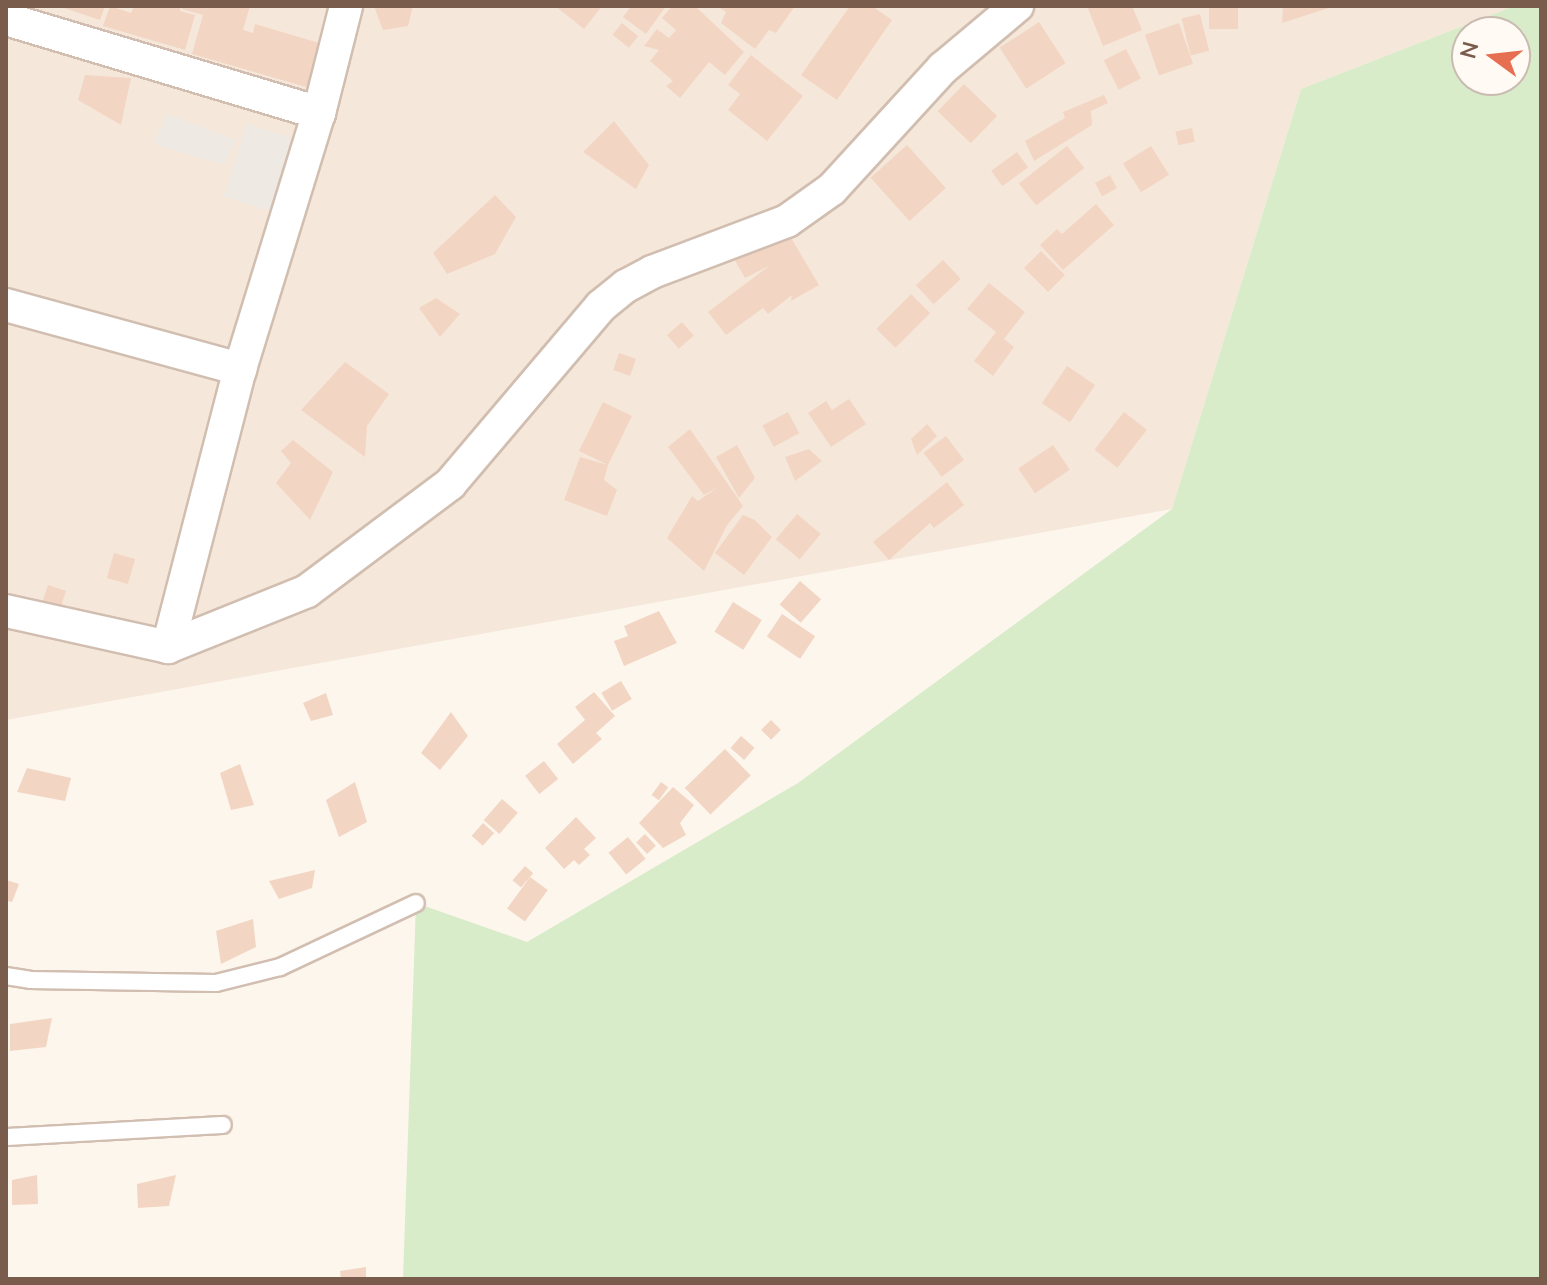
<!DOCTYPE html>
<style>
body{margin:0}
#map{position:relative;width:1547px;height:1285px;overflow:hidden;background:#fdf6ec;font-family:"Nunito Sans",sans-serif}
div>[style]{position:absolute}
.residential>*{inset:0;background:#f5e8da}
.industrial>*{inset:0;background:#efe9e4;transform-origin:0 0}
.green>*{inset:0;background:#d8ecc9}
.building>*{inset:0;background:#f3d5c3;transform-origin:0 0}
.roads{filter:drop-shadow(2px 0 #d1beb0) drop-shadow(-2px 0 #d1beb0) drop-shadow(0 2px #d1beb0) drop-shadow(0 -2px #d1beb0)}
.lane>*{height:16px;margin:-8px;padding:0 8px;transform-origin:8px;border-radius:8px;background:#fff}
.street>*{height:32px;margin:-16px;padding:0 16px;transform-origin:16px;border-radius:16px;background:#fff}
span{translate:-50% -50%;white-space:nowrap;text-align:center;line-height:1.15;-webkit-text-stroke:6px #fffaf3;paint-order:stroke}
.frame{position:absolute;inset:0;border:8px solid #7a5c4d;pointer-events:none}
.north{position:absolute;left:1451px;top:16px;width:80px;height:80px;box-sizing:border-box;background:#fffaf3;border:2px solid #cabbb1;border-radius:50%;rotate:285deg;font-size:22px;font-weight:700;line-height:32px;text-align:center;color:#7a5c4d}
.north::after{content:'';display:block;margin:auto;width:28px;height:36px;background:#e76f51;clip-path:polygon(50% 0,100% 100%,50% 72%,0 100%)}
</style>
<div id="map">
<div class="residential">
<div style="clip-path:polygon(6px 6px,1514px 6px,1301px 89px,1172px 509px,6px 720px)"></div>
</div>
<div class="industrial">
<div style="clip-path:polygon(167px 114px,236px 140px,224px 165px,153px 144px)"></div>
<div style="left:246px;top:124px;width:48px;height:76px;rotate:17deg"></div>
</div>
<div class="green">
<div style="clip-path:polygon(evenodd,1514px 6px,1541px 6px,1541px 1279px,403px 1279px,416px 903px,527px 942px,798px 783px,1172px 509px,1301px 89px,1514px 6px,1467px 32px,1515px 32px,1515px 80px,1467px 80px,1467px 32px)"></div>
</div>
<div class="building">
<div style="clip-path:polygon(58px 6px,105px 6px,100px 20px)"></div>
<div style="clip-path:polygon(110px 6px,131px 13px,134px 6px,181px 6px,180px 11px,195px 15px,185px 50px,103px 26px)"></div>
<div style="clip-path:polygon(183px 6px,250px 6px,243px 30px,253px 33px,255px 24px,326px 45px,313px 89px,192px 54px,203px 15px,182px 9px)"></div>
<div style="clip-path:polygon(374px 6px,413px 6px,408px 26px,383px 30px)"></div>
<div style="clip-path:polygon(555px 6px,602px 6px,584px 29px)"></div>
<div style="clip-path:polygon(631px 6px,666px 6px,646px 34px,623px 17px)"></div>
<div style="clip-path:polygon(672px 6px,695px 6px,744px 52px,725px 75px,709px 62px,680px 98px,666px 86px,673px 81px,650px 61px,659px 50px,644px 46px,657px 29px,669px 38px,676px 30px,662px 18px)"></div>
<div style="clip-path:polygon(717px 6px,795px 6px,776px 33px,769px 30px,755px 49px,721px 23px,726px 12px)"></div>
<div style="clip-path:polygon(850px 6px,872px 6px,892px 20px,837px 100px,801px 75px)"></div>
<div style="clip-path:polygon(1087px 6px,1132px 6px,1142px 30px,1103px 46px)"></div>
<div style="left:1209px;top:6px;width:29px;height:23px"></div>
<div style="clip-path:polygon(1283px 6px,1332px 6px,1332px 7px,1282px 23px)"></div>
<div style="left:1200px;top:14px;width:38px;height:19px;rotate:76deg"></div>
<div style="left:1039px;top:22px;width:49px;height:47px;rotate:57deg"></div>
<div style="left:622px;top:23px;width:21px;height:15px;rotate:39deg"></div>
<div style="left:1179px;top:23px;width:43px;height:36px;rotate:71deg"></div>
<div style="left:1126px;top:49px;width:33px;height:25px;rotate:63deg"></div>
<div style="clip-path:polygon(751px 55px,803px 96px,767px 141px,728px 110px,740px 94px,728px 85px)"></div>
<div style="clip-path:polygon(85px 75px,131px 78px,121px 125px,78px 100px)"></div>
<div style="left:964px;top:84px;width:46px;height:38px;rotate:44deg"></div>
<div style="clip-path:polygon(1104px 95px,1108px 103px,1091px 111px,1092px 125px,1034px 161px,1025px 141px,1065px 118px,1063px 112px)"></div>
<div style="clip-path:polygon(614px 121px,649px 165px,636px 189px,583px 152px)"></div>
<div style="left:1192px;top:128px;width:14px;height:17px;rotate:78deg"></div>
<div style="left:907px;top:145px;width:58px;height:49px;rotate:48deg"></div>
<div style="left:1067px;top:146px;width:28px;height:61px;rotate:52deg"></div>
<div style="left:1151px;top:146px;width:34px;height:33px;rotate:58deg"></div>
<div style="left:1017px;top:152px;width:19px;height:32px;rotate:54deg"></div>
<div style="left:1110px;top:175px;width:15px;height:17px;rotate:62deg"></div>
<div style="clip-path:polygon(495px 195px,516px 217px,495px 254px,447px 274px,433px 253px)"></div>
<div style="clip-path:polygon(1096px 204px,1114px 225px,1063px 270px,1040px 245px,1057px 229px,1062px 234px)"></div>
<div style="clip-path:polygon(784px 226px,819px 285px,791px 301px,792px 295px,768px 314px,763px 308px,726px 335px,708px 312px,769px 266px,745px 278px,733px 257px)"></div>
<div style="left:1041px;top:251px;width:34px;height:24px;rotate:45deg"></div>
<div style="left:943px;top:260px;width:26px;height:37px;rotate:47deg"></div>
<div style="clip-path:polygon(989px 283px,1025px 312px,1004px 339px,1014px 347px,993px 376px,974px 361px,996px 332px,967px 309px)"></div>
<div style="left:911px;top:294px;width:27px;height:49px;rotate:45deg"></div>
<div style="clip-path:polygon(436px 298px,460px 314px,440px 337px,419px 308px)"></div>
<div style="left:682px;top:322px;width:18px;height:20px;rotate:49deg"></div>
<div style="left:619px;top:353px;width:18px;height:18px;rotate:19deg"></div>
<div style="clip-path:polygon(345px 362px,389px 394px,367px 426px,365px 457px,301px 410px)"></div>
<div style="left:1067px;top:366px;width:34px;height:45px;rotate:34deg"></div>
<div style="clip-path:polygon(849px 399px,866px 424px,831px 447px,808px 413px,826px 401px,832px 410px)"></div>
<div style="clip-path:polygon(603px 402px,632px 416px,608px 465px,604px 480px,617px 490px,607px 516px,564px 500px,580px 457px,608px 465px,579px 451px)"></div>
<div style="left:788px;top:412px;width:24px;height:29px;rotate:62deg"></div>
<div style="left:1124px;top:412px;width:29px;height:48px;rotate:38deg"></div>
<div style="clip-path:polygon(927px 424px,937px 436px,917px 455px,911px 439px)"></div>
<div style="clip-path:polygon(690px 429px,743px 506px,727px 525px,704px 571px,667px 538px,692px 496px,698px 501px,718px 487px,704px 495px,668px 447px)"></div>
<div style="left:946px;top:436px;width:30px;height:28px;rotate:53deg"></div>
<div style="clip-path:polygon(293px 440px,333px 472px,310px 520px,276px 483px,291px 463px,281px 451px)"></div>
<div style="clip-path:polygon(737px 445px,755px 478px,739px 498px,716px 457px)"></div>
<div style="left:1053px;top:445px;width:30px;height:42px;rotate:56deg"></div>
<div style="clip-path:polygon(809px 449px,822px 461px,795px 481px,785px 457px)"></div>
<div style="clip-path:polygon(947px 482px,964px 505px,934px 528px,930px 523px,889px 560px,873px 542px)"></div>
<div style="left:797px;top:514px;width:31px;height:33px;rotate:40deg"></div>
<div style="clip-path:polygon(743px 515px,755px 520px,772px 537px,744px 575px,715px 553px)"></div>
<div style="left:114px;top:553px;width:22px;height:26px;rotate:16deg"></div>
<div style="left:800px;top:581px;width:28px;height:31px;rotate:41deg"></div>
<div style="left:48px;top:585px;width:19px;height:19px;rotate:18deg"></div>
<div style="left:733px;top:602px;width:34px;height:35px;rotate:32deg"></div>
<div style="clip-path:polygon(659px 611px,677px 643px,624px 666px,614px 641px,628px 636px,624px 626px)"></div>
<div style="left:782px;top:614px;width:40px;height:27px;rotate:34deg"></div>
<div style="left:621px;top:681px;width:21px;height:23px;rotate:59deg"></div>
<div style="clip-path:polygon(594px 692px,615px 716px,596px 733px,602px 739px,573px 764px,557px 744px,585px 720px,575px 707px)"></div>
<div style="clip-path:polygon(326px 693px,333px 715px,311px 721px,303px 703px)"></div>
<div style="clip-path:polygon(451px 712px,468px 736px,440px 770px,421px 753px)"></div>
<div style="left:771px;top:720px;width:14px;height:14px;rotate:45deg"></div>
<div style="left:741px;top:736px;width:18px;height:16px;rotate:41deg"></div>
<div style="left:725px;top:749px;width:37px;height:56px;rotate:46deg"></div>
<div style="left:544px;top:761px;width:23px;height:24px;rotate:52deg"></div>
<div style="clip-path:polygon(240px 764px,254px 805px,231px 810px,220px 773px)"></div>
<div style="clip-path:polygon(27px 768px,71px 778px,65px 801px,17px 792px)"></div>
<div style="clip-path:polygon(355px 782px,367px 822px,339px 837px,326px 800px)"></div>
<div style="left:661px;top:782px;width:9px;height:16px;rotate:36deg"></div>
<div style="clip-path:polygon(673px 787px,694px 805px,680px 823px,686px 835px,663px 848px,639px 823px)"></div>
<div style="left:502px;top:799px;width:21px;height:28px;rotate:41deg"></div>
<div style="clip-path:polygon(576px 817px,596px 838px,584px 849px,590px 855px,579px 865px,574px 860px,564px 869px,545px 848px)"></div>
<div style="left:483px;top:823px;width:15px;height:17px;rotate:42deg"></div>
<div style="left:645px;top:834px;width:16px;height:12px;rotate:47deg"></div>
<div style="left:628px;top:837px;width:28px;height:25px;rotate:51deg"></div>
<div style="left:525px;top:866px;width:11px;height:19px;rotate:41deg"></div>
<div style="clip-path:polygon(315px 870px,312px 888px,279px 899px,269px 881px)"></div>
<div style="left:530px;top:877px;width:22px;height:39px;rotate:36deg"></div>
<div style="clip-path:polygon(6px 880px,19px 884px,12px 902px,6px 901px)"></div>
<div style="clip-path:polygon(253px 919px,256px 947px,221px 964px,216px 931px)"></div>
<div style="clip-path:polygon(52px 1018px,46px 1047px,10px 1051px,10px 1024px)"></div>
<div style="clip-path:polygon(37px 1175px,38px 1204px,12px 1205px,12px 1180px)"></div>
<div style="clip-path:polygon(176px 1175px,169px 1206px,138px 1208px,137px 1184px)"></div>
<div style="clip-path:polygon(366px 1267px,366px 1279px,341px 1279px,340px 1271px)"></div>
</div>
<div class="roads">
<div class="lane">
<div style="left:6px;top:976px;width:24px;rotate:9deg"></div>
<div style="left:30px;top:980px;width:186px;rotate:0.9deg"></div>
<div style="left:216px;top:983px;width:66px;rotate:-14deg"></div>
<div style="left:280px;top:967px;width:150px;rotate:-25.2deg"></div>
<div style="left:6px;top:1137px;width:217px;rotate:-3.2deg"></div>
</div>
<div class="street">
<div style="left:6px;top:19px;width:327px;rotate:16.7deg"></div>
<div style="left:6px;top:305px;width:243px;rotate:15.3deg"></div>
<div style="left:6px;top:611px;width:166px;rotate:12.5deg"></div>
<div style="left:168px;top:647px;width:150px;rotate:-21.9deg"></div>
<div style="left:307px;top:591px;width:179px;rotate:-36.8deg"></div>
<div style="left:450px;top:484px;width:233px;rotate:-49.7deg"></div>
<div style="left:601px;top:306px;width:32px;rotate:-39deg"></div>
<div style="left:626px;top:286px;width:30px;rotate:-28deg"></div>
<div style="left:652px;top:272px;width:144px;rotate:-20.7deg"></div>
<div style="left:787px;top:221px;width:55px;rotate:-35.4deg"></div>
<div style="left:832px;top:189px;width:164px;rotate:-47.5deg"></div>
<div style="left:943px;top:68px;width:97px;rotate:-40deg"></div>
<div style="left:168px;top:647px;width:287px;rotate:-75.5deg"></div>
<div style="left:240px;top:369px;width:268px;rotate:-72.9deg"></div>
<div style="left:319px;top:113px;width:110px;rotate:-75.8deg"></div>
</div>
</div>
<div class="frame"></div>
<div class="north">N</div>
</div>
